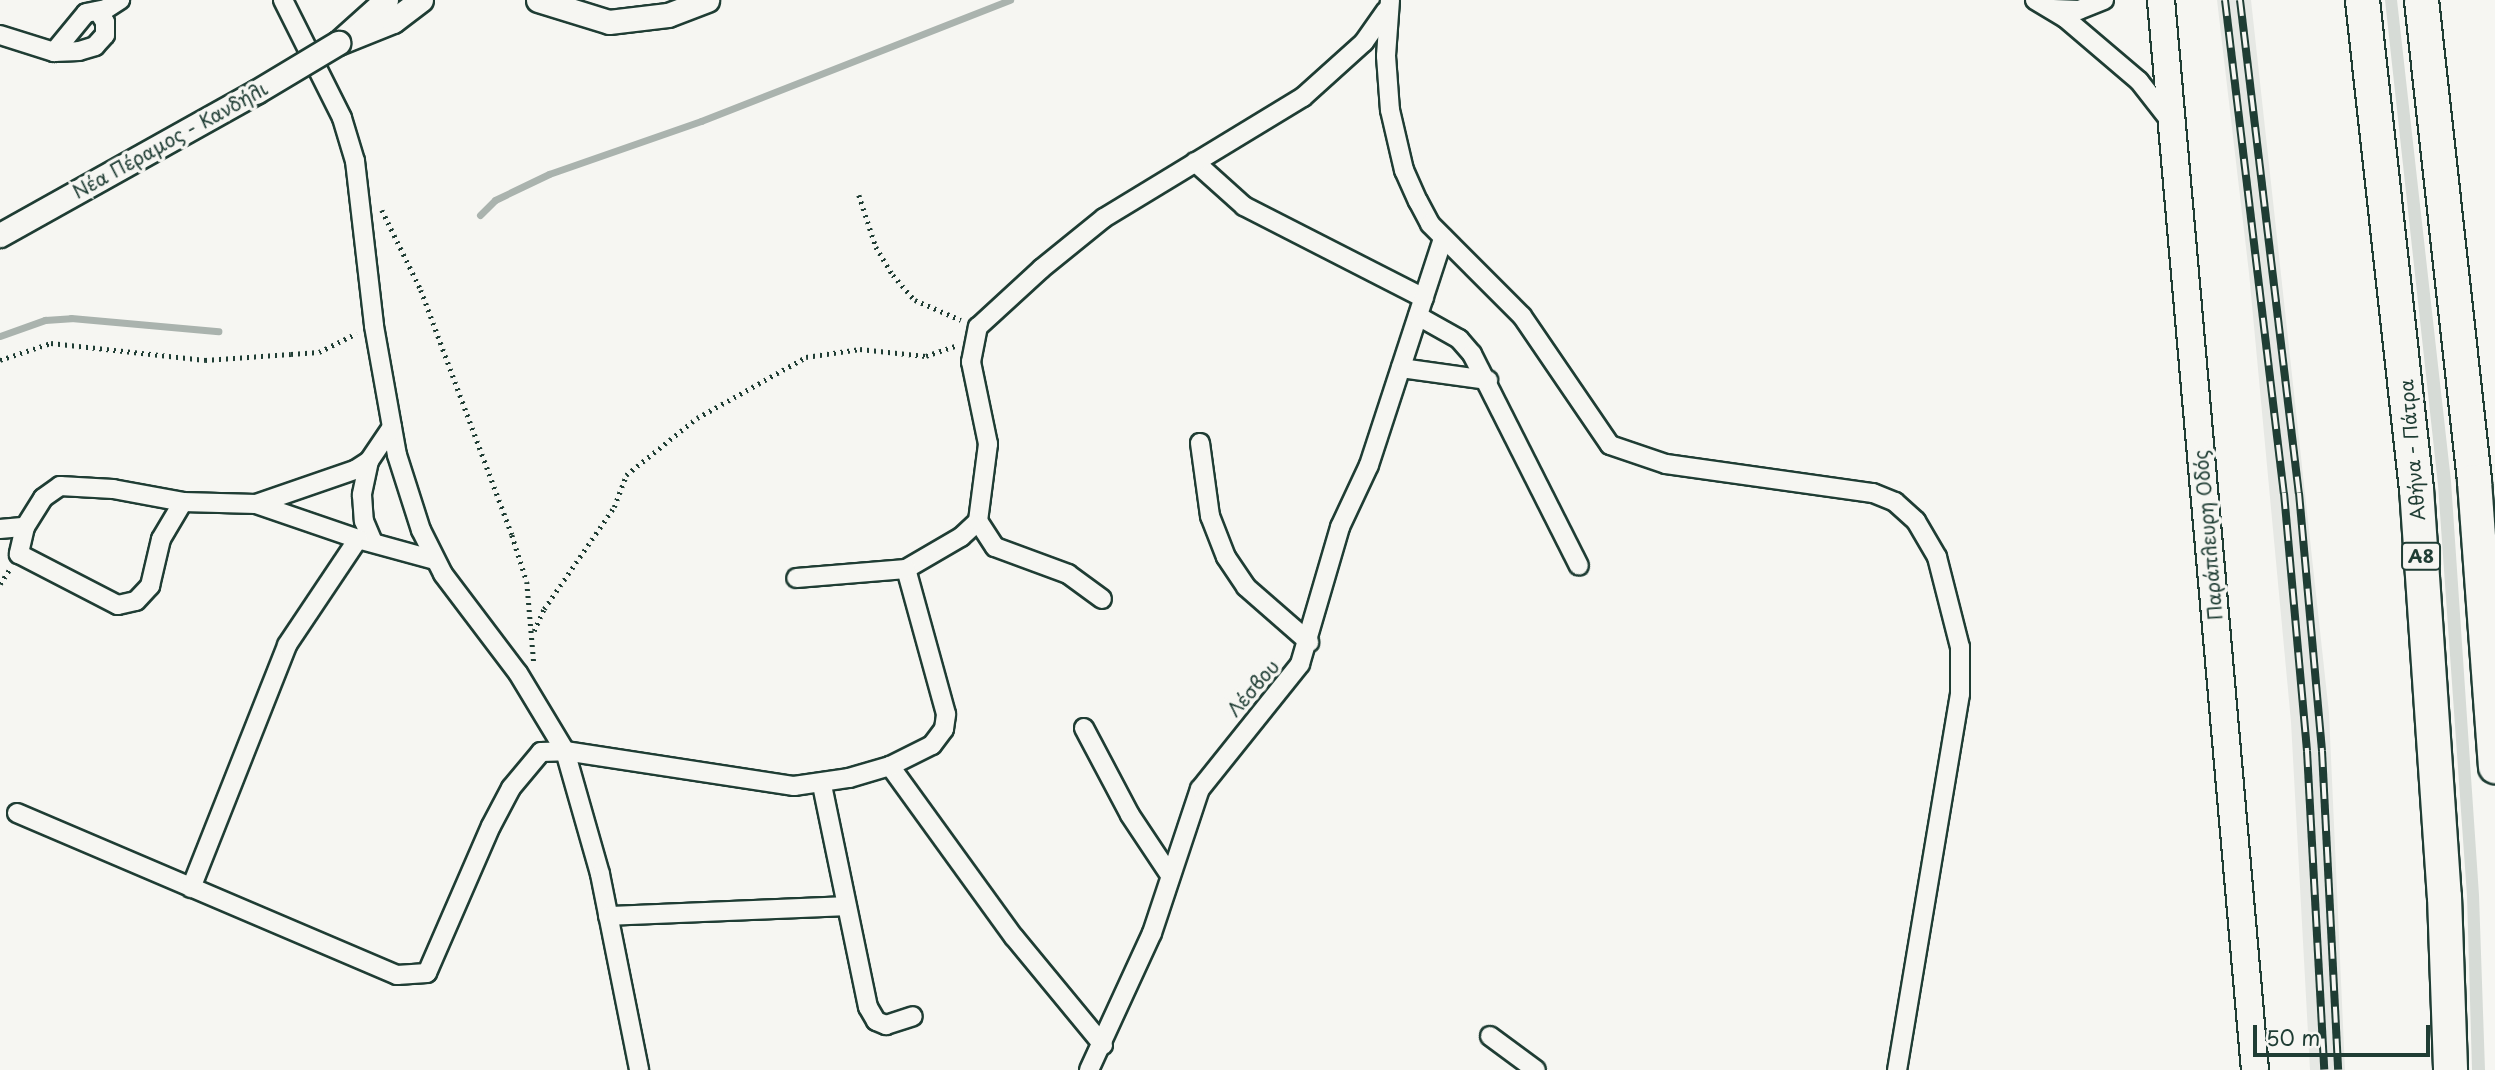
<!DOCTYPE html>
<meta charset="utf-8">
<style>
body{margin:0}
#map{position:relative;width:2495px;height:1070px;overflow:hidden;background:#f6f6f2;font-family:"Playpen Sans",sans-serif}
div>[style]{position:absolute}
.built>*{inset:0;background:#e6e8e4}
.green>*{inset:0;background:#d6dbd6}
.stream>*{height:7px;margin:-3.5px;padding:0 3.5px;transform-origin:3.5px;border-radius:3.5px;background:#aab3ae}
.path>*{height:4.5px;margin-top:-2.25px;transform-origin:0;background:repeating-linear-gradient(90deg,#1f3d34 0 2px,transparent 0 7px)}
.roads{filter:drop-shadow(2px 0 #1f3d34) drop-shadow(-2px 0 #1f3d34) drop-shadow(0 2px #1f3d34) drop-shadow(0 -2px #1f3d34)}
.minor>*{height:18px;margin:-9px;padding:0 9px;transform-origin:9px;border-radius:9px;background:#f6f6f2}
.tertiary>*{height:23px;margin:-11.5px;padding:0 11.5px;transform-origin:11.5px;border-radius:11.5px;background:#f6f6f2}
.secondary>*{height:26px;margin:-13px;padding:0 13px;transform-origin:13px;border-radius:13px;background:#f6f6f2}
.motorway>*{height:33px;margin:-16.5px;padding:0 16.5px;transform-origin:16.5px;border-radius:16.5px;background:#f6f6f2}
.rail>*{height:8px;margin-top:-4px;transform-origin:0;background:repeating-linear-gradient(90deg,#f6f6f2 0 16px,#1f3d34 0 32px);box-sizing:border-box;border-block:2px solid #1f3d34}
.bridges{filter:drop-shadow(2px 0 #1f3d34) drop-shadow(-2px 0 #1f3d34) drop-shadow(0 2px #1f3d34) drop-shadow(0 -2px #1f3d34)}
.tertiary-bridge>*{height:23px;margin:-11.5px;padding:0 11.5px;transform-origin:11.5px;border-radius:11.5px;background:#f6f6f2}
span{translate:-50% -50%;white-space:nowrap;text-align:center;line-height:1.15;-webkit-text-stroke:7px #f6f6f2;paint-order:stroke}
.shield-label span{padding:2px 5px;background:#f6f6f2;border:2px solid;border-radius:5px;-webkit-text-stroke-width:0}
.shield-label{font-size:18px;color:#1f3d34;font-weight:700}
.street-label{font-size:19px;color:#1f3d34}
.scale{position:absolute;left:2253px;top:1025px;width:177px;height:32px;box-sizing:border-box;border:4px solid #1f3d34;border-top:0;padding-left:9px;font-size:21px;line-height:24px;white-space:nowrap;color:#1f3d34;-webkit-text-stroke:5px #f6f6f2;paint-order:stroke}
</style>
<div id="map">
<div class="built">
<div style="clip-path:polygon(2217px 0,2251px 0,2329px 713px,2345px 1070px,2310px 1070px,2291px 722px,2249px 273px)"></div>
</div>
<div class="green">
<div style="clip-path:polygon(2385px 0,2397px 0,2451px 481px,2479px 895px,2485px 1070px,2472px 1070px,2467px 896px,2438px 485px)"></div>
</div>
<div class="stream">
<div style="left:480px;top:215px;width:21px;rotate:-45deg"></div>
<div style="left:495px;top:200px;width:60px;rotate:-25.7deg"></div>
<div style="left:549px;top:174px;width:161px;rotate:-19.2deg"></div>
<div style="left:701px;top:121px;width:332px;rotate:-21.4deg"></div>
<div style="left:0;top:336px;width:48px;rotate:-19.6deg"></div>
<div style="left:45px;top:320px;width:26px;rotate:-4deg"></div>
<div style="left:71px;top:318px;width:148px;rotate:5.1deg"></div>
</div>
<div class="path">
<div style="left:859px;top:195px;width:55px;rotate:71.9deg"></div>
<div style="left:876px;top:247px;width:33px;rotate:59deg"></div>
<div style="left:893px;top:275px;width:33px;rotate:49deg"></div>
<div style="left:915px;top:300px;width:50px;rotate:23.5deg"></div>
<div style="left:382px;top:210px;width:89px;rotate:64deg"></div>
<div style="left:421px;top:290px;width:261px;rotate:69.6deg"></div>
<div style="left:512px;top:535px;width:49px;rotate:72.3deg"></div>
<div style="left:527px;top:582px;width:81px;rotate:85.1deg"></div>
<div style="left:0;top:360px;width:54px;rotate:-18.4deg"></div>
<div style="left:51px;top:343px;width:155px;rotate:6.3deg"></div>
<div style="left:205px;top:360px;width:86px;rotate:-4deg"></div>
<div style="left:291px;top:354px;width:28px;rotate:-4deg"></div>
<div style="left:319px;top:352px;width:42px;rotate:-26.6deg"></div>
<div style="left:0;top:584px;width:17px;rotate:-57deg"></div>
<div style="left:534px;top:631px;width:24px;rotate:-66deg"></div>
<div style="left:544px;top:609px;width:124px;rotate:-55.5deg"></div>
<div style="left:614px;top:507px;width:34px;rotate:-69deg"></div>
<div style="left:626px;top:475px;width:91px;rotate:-38.8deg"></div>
<div style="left:697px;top:418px;width:125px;rotate:-29.2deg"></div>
<div style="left:806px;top:357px;width:55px;rotate:-8.4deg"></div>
<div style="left:860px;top:349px;width:66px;rotate:6.1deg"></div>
<div style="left:926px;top:356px;width:31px;rotate:-19deg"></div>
</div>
<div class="roads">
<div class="minor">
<div style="left:283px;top:0;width:132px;rotate:63.4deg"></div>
<div style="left:342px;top:118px;width:45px;rotate:73.2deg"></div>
<div style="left:355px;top:161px;width:166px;rotate:83.4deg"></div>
<div style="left:374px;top:326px;width:131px;rotate:79.9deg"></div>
<div style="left:397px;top:455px;width:79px;rotate:72.3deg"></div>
<div style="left:421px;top:530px;width:49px;rotate:63.4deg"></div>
<div style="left:443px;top:574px;width:124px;rotate:52.9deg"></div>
<div style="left:518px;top:673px;width:91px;rotate:58.9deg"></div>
<div style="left:565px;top:751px;width:128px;rotate:74.1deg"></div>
<div style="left:600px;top:874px;width:200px;rotate:78.7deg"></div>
<div style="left:1390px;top:0;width:56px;rotate:94.1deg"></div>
<div style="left:1386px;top:56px;width:54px;rotate:85.8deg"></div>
<div style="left:1390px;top:110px;width:62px;rotate:76.9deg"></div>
<div style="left:1404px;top:170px;width:34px;rotate:66deg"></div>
<div style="left:1418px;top:201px;width:26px;rotate:62deg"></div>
<div style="left:1430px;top:224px;width:130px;rotate:45deg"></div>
<div style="left:1522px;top:316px;width:156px;rotate:55.7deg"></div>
<div style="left:1610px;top:445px;width:59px;rotate:18.7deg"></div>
<div style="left:1666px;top:464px;width:209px;rotate:8deg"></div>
<div style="left:1873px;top:493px;width:24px;rotate:22deg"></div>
<div style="left:1895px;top:502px;width:28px;rotate:42deg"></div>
<div style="left:1916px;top:521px;width:42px;rotate:59.7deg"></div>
<div style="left:1937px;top:557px;width:93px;rotate:75.7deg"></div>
<div style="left:1960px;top:647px;width:47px;rotate:90deg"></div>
<div style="left:1960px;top:694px;width:381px;rotate:99.5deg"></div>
<div style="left:2035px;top:0;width:35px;rotate:31deg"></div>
<div style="left:2065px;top:18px;width:97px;rotate:40.4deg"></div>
<div style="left:2139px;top:81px;width:52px;rotate:52deg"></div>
<div style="left:2053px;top:9px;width:26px;rotate:2deg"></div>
<div style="left:2079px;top:10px;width:27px;rotate:-22deg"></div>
<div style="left:0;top:35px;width:57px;rotate:17.5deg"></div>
<div style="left:54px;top:52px;width:25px;rotate:-2deg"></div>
<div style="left:79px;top:51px;width:17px;rotate:-17deg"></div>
<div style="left:95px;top:46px;width:15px;rotate:-48deg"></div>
<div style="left:105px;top:35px;width:13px;rotate:-90deg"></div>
<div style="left:105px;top:22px;width:13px;rotate:-122deg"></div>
<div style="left:54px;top:52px;width:50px;rotate:-50.6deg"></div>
<div style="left:86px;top:13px;width:20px;rotate:-11deg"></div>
<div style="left:106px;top:9px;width:17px;rotate:-33deg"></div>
<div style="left:1195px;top:162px;width:66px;rotate:41.9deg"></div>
<div style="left:1244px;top:206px;width:202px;rotate:27.1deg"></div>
<div style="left:1418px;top:316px;width:47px;rotate:29.3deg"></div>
<div style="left:1459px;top:339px;width:20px;rotate:49deg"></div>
<div style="left:1472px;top:354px;width:237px;rotate:63.2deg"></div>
<div style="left:1401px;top:368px;width:88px;rotate:7.9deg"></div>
<div style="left:1200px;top:443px;width:74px;rotate:82.2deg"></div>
<div style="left:1210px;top:516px;width:44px;rotate:68.7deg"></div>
<div style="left:1226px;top:557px;width:36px;rotate:56deg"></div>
<div style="left:1246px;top:587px;width:84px;rotate:41.1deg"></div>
<div style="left:369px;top:461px;width:35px;rotate:102deg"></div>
<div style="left:362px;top:495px;width:26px;rotate:86deg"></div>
<div style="left:364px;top:521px;width:23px;rotate:67deg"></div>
<div style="left:256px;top:504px;width:108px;rotate:18.9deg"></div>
<div style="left:358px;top:539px;width:80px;rotate:15.3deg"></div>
<div style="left:978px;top:521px;width:31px;rotate:57deg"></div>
<div style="left:995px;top:547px;width:78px;rotate:20.3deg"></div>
<div style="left:1068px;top:574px;width:42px;rotate:36.3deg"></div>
<div style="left:25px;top:527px;width:28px;rotate:103deg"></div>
<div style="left:19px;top:554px;width:111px;rotate:27.3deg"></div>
<div style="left:118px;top:605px;width:18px;rotate:-13deg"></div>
<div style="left:136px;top:601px;width:21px;rotate:-47deg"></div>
<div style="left:150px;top:586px;width:48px;rotate:-76.8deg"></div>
<div style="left:161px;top:539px;width:43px;rotate:-59.3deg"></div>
<div style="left:0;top:529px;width:25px;rotate:-5deg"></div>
<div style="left:25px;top:527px;width:34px;rotate:-58deg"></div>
<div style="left:43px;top:498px;width:21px;rotate:-35deg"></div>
<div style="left:60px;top:486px;width:53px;rotate:3.2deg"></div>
<div style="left:113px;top:489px;width:71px;rotate:10.5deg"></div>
<div style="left:183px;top:502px;width:73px;rotate:1.6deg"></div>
<div style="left:256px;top:504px;width:105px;rotate:-19deg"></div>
<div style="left:355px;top:470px;width:17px;rotate:-33deg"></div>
<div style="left:369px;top:461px;width:41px;rotate:-55.9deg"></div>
<div style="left:906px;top:569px;width:64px;rotate:-30.2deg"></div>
<div style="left:961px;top:537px;width:23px;rotate:-43deg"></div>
<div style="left:978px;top:521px;width:78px;rotate:-82.6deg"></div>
<div style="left:988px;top:444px;width:84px;rotate:-101.7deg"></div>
<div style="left:971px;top:362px;width:36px;rotate:-79deg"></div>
<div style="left:978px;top:327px;width:86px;rotate:-42.6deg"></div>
<div style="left:1041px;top:269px;width:81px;rotate:-39deg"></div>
<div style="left:1104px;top:218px;width:233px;rotate:-31.3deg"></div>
<div style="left:1303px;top:97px;width:82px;rotate:-42deg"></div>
<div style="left:1364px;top:42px;width:38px;rotate:-55deg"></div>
<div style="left:1084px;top:728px;width:98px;rotate:62.1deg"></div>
<div style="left:1130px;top:815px;width:72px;rotate:56.3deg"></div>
<div style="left:890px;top:766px;width:211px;rotate:54.1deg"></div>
<div style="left:1014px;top:937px;width:140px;rotate:50.5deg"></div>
<div style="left:822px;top:785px;width:227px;rotate:78.3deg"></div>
<div style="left:868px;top:1007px;width:16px;rotate:60deg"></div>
<div style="left:876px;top:1021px;width:11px;rotate:22deg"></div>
<div style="left:886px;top:1025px;width:28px;rotate:-18deg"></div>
<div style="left:17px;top:813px;width:413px;rotate:23.1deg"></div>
<div style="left:397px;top:975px;width:30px;rotate:-4deg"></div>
<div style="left:427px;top:973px;width:160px;rotate:-66.5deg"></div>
<div style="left:491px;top:826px;width:43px;rotate:-62.2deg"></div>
<div style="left:511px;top:788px;width:47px;rotate:-50.2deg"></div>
<div style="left:541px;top:752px;width:24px;rotate:-2deg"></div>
<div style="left:565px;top:751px;width:232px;rotate:8.7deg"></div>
<div style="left:794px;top:786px;width:56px;rotate:-8.3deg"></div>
<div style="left:849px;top:778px;width:43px;rotate:-16.3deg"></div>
<div style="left:890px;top:766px;width:47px;rotate:-26.6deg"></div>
<div style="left:932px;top:745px;width:20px;rotate:-53deg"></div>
<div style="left:944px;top:729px;width:15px;rotate:-82deg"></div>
<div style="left:946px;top:714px;width:150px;rotate:-105.4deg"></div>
<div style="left:906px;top:569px;width:110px;rotate:175.3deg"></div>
<div style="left:191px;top:888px;width:261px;rotate:-68.4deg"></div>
<div style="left:287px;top:645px;width:128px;rotate:-56.2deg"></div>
<div style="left:608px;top:916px;width:238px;rotate:-2.4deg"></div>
<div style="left:1490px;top:1036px;width:57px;rotate:36.5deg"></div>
<div style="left:1089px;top:1070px;width:151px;rotate:-65.3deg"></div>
<div style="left:1152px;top:933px;width:152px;rotate:-71.6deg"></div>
<div style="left:1200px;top:789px;width:160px;rotate:-51.3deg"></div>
<div style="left:1300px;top:664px;width:143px;rotate:-73.7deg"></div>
<div style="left:1340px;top:527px;width:68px;rotate:-64.9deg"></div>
<div style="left:1369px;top:465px;width:239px;rotate:-71.9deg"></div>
</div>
<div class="tertiary">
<div style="left:386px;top:0;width:64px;rotate:138.1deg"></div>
<div style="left:338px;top:43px;width:59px;rotate:-21.8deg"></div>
<div style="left:393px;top:21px;width:35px;rotate:-37deg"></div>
<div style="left:538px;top:0;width:74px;rotate:17.2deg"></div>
<div style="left:609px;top:22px;width:59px;rotate:-6.8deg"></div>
<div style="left:668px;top:15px;width:42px;rotate:-21deg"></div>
<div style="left:0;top:235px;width:293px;rotate:-29.2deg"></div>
</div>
<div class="secondary">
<div style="left:2161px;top:0;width:1074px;rotate:84.98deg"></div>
</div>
<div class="motorway">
<div style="left:2362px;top:0;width:491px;rotate:83.7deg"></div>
<div style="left:2416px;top:488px;width:409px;rotate:86.1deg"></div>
<div style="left:2444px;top:896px;width:174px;rotate:88deg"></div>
<div style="left:2421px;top:0;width:484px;rotate:83.7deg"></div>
<div style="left:2474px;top:481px;width:286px;rotate:85.8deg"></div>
</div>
</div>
<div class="rail">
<div style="left:2225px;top:0;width:497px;rotate:83.2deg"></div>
<div style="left:2284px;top:493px;width:259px;rotate:84.9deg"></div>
<div style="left:2307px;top:751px;width:319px;rotate:86.9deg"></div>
<div style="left:2240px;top:0;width:497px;rotate:83.2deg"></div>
<div style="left:2299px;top:493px;width:259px;rotate:84.9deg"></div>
<div style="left:2322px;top:751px;width:319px;rotate:87.1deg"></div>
</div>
<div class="bridges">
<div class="tertiary-bridge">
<div style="left:256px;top:92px;width:96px;rotate:-30.9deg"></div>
</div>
</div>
<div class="shield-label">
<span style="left:2421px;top:556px">Α8</span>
</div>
<div class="street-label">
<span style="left:170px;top:140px;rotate:-29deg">Νέα Πέραμος - Κανδήλι</span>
<span style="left:2412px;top:450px;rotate:-95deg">Αθήνα - Πάτρα</span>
<span style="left:2208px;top:535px;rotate:-95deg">Παράπλευρη Οδός</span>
<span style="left:1253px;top:688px;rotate:-49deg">Λέσβου</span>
</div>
<div class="scale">50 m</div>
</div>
